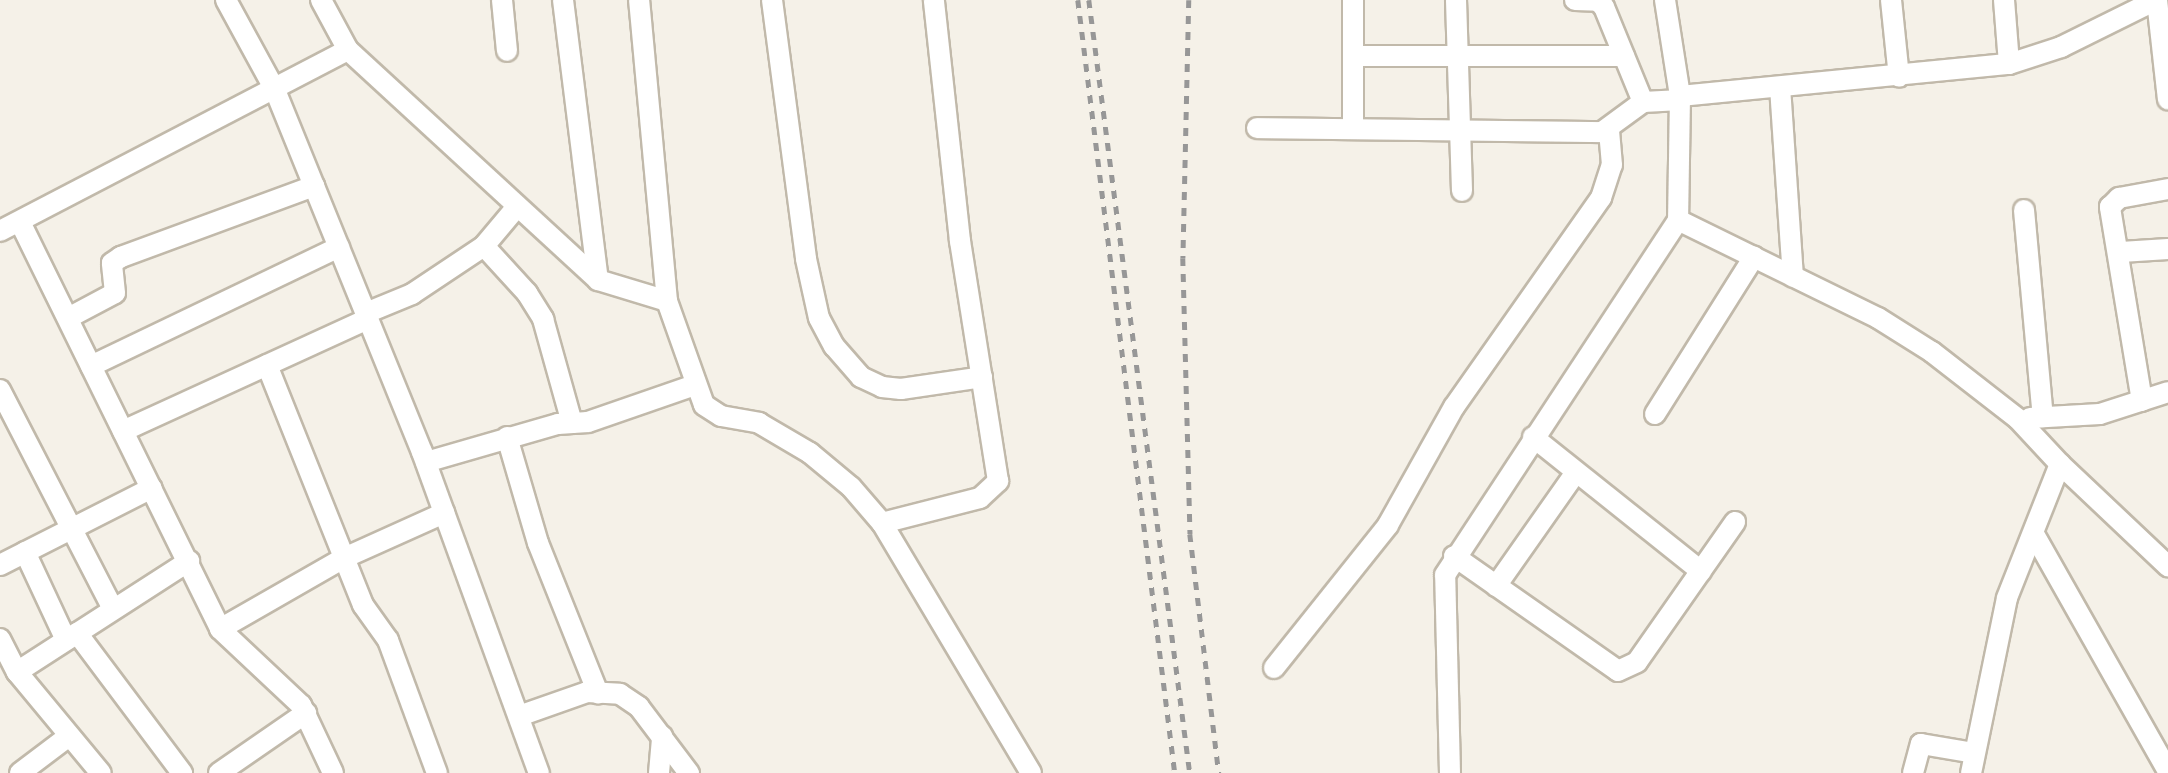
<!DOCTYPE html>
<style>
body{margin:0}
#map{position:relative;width:2168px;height:773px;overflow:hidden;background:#f5f1e8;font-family:"DejaVu Sans",sans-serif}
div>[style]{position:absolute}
.roads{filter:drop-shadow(2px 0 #c1b9aa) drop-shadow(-2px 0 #c1b9aa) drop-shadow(0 2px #c1b9aa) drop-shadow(0 -2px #c1b9aa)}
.street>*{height:20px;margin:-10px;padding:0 10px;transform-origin:10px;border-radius:10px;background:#fff}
.rail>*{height:4.5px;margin-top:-2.25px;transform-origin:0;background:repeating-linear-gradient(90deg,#979797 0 8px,transparent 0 16px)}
span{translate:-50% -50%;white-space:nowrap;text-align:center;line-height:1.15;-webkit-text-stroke:4.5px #fff;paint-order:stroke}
</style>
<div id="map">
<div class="roads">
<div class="street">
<div style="left:226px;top:0;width:102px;rotate:61.4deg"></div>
<div style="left:275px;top:90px;width:391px;rotate:67.9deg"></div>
<div style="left:422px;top:452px;width:342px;rotate:70deg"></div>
<div style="left:321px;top:0;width:57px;rotate:61.6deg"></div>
<div style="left:502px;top:0;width:51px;rotate:84.4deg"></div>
<div style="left:563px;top:0;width:282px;rotate:82.9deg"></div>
<div style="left:772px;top:0;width:261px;rotate:82.5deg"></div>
<div style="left:806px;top:259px;width:60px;rotate:77.6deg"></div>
<div style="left:819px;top:318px;width:32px;rotate:62deg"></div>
<div style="left:834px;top:346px;width:41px;rotate:48.9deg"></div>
<div style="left:861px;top:377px;width:23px;rotate:25deg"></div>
<div style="left:882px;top:387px;width:19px;rotate:6deg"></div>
<div style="left:901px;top:389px;width:82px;rotate:-8.4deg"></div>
<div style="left:1456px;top:0;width:191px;rotate:88.2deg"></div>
<div style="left:1575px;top:0;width:23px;rotate:2deg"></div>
<div style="left:1598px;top:1px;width:8px;rotate:45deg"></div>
<div style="left:1604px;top:7px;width:103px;rotate:67.7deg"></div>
<div style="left:1665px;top:0;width:97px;rotate:81.1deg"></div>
<div style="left:1680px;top:96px;width:124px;rotate:90.9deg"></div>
<div style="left:1678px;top:220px;width:223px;rotate:26.1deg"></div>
<div style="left:1878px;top:318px;width:64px;rotate:32.2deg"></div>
<div style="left:1932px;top:352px;width:109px;rotate:37.9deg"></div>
<div style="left:2018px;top:419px;width:62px;rotate:47deg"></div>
<div style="left:2060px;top:464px;width:144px;rotate:111.6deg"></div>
<div style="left:2007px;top:598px;width:179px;rotate:101.6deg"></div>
<div style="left:1891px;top:0;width:77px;rotate:84.1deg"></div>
<div style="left:2004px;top:0;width:64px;rotate:85.5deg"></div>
<div style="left:2157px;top:0;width:100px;rotate:83.7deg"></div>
<div style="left:1353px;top:56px;width:271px"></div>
<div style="left:1780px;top:87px;width:190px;rotate:86.1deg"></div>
<div style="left:1680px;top:96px;width:331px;rotate:-5.6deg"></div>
<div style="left:2009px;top:64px;width:55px;rotate:-18.1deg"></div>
<div style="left:2061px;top:47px;width:106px;rotate:-26.3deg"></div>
<div style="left:1353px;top:126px;width:126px;rotate:-90deg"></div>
<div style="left:1257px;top:128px;width:345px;rotate:0.7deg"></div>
<div style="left:1602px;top:132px;width:51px;rotate:-36.2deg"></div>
<div style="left:1643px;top:102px;width:38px;rotate:-3deg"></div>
<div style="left:2024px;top:210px;width:208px;rotate:84.8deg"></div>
<div style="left:20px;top:222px;width:453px;rotate:63.8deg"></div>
<div style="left:220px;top:629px;width:111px;rotate:43.2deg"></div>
<div style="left:301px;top:705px;width:75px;rotate:64.8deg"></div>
<div style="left:0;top:231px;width:392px;rotate:-27.5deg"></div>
<div style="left:348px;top:50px;width:340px;rotate:42.6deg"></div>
<div style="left:598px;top:280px;width:72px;rotate:16.9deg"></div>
<div style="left:667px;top:301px;width:302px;rotate:-95.3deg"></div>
<div style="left:484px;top:246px;width:64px;rotate:47.5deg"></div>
<div style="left:527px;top:293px;width:31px;rotate:58deg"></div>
<div style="left:543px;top:319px;width:108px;rotate:74.4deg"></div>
<div style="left:2121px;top:252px;width:47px;rotate:-3.7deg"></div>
<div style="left:667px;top:301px;width:110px;rotate:70.4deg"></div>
<div style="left:704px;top:405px;width:20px;rotate:33deg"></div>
<div style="left:721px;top:416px;width:39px;rotate:10deg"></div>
<div style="left:759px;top:423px;width:59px;rotate:30.5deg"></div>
<div style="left:810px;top:453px;width:53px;rotate:39.7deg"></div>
<div style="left:851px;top:487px;width:48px;rotate:49.3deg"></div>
<div style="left:882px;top:523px;width:291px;rotate:59.2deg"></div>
<div style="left:366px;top:313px;width:50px;rotate:-22.4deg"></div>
<div style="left:412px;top:294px;width:87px;rotate:-33.7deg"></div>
<div style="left:484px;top:246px;width:48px;rotate:-50deg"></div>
<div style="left:68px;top:318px;width:53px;rotate:-28deg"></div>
<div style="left:115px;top:293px;width:30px;rotate:-96deg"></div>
<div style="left:112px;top:263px;width:11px;rotate:-34deg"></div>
<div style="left:121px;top:257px;width:206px;rotate:-20.2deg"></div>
<div style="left:267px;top:365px;width:258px;rotate:68.2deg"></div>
<div style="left:363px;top:605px;width:43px;rotate:54.5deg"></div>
<div style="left:388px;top:640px;width:142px;rotate:69.8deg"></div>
<div style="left:91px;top:366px;width:275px;rotate:-25.6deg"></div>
<div style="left:0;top:390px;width:246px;rotate:62.7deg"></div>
<div style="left:2142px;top:401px;width:197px;rotate:-99.4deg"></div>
<div style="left:2110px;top:207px;width:13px;rotate:-45deg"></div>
<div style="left:2119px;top:198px;width:50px;rotate:-10.4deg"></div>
<div style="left:1655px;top:414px;width:186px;rotate:-57.8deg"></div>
<div style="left:2030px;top:418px;width:70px;rotate:-3.3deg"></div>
<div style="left:2100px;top:414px;width:71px;rotate:-17.9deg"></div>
<div style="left:123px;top:431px;width:269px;rotate:-24.6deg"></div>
<div style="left:507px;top:437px;width:110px;rotate:73.7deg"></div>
<div style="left:538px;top:543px;width:162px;rotate:68.2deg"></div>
<div style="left:1533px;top:437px;width:215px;rotate:38.6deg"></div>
<div style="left:426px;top:462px;width:137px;rotate:-16.1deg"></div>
<div style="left:558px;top:424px;width:30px;rotate:-4deg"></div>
<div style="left:588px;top:422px;width:113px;rotate:-19.1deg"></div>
<div style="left:2060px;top:464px;width:149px;rotate:43.4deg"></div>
<div style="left:882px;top:523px;width:101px;rotate:-14.3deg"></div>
<div style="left:980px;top:498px;width:25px;rotate:-43deg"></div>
<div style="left:998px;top:481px;width:243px;rotate:-99deg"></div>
<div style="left:960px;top:241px;width:242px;rotate:-96.2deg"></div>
<div style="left:2035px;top:536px;width:270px;rotate:60.5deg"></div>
<div style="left:25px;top:552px;width:97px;rotate:65deg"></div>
<div style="left:1454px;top:556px;width:200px;rotate:35deg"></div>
<div style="left:1618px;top:671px;width:21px;rotate:-25deg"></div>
<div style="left:1637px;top:662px;width:171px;rotate:-55deg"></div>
<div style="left:0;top:565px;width:170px;rotate:-26.9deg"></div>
<div style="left:1496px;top:586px;width:139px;rotate:-54.9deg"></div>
<div style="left:220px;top:629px;width:143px;rotate:-29.8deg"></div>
<div style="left:344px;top:558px;width:110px;rotate:-24.2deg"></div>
<div style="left:77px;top:633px;width:175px;rotate:53.1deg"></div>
<div style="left:0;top:639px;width:37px;rotate:63deg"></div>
<div style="left:17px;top:672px;width:131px;rotate:50.3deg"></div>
<div style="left:1274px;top:668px;width:183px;rotate:-51.4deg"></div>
<div style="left:1388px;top:525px;width:135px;rotate:-60.8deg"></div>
<div style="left:1454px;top:407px;width:256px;rotate:-54.9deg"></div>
<div style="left:1601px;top:198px;width:35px;rotate:-72deg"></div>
<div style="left:1612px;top:165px;width:36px;rotate:-95deg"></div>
<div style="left:17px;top:672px;width:205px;rotate:-32.8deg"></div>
<div style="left:519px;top:716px;width:72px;rotate:-19.4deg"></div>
<div style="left:587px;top:692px;width:33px;rotate:3deg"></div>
<div style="left:620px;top:694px;width:23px;rotate:34deg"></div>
<div style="left:639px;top:707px;width:83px;rotate:52.9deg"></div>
<div style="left:20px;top:773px;width:61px;rotate:-37.1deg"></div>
<div style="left:219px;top:773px;width:106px;rotate:-34.6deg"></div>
<div style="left:659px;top:773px;width:37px;rotate:-85deg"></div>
<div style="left:1450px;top:773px;width:198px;rotate:-91.4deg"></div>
<div style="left:1445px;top:575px;width:425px;rotate:-56.7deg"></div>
<div style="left:1913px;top:773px;width:30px;rotate:-75deg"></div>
<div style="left:1921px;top:744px;width:54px;rotate:9.6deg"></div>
</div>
</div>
<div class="rail">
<div style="left:1078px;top:0;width:779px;rotate:82.85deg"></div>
<div style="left:1089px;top:0;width:780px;rotate:82.56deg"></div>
<div style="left:1189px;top:0;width:258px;rotate:91.3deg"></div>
<div style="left:1183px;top:258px;width:276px;rotate:88.5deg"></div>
<div style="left:1190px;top:534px;width:241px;rotate:83.1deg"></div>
</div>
</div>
